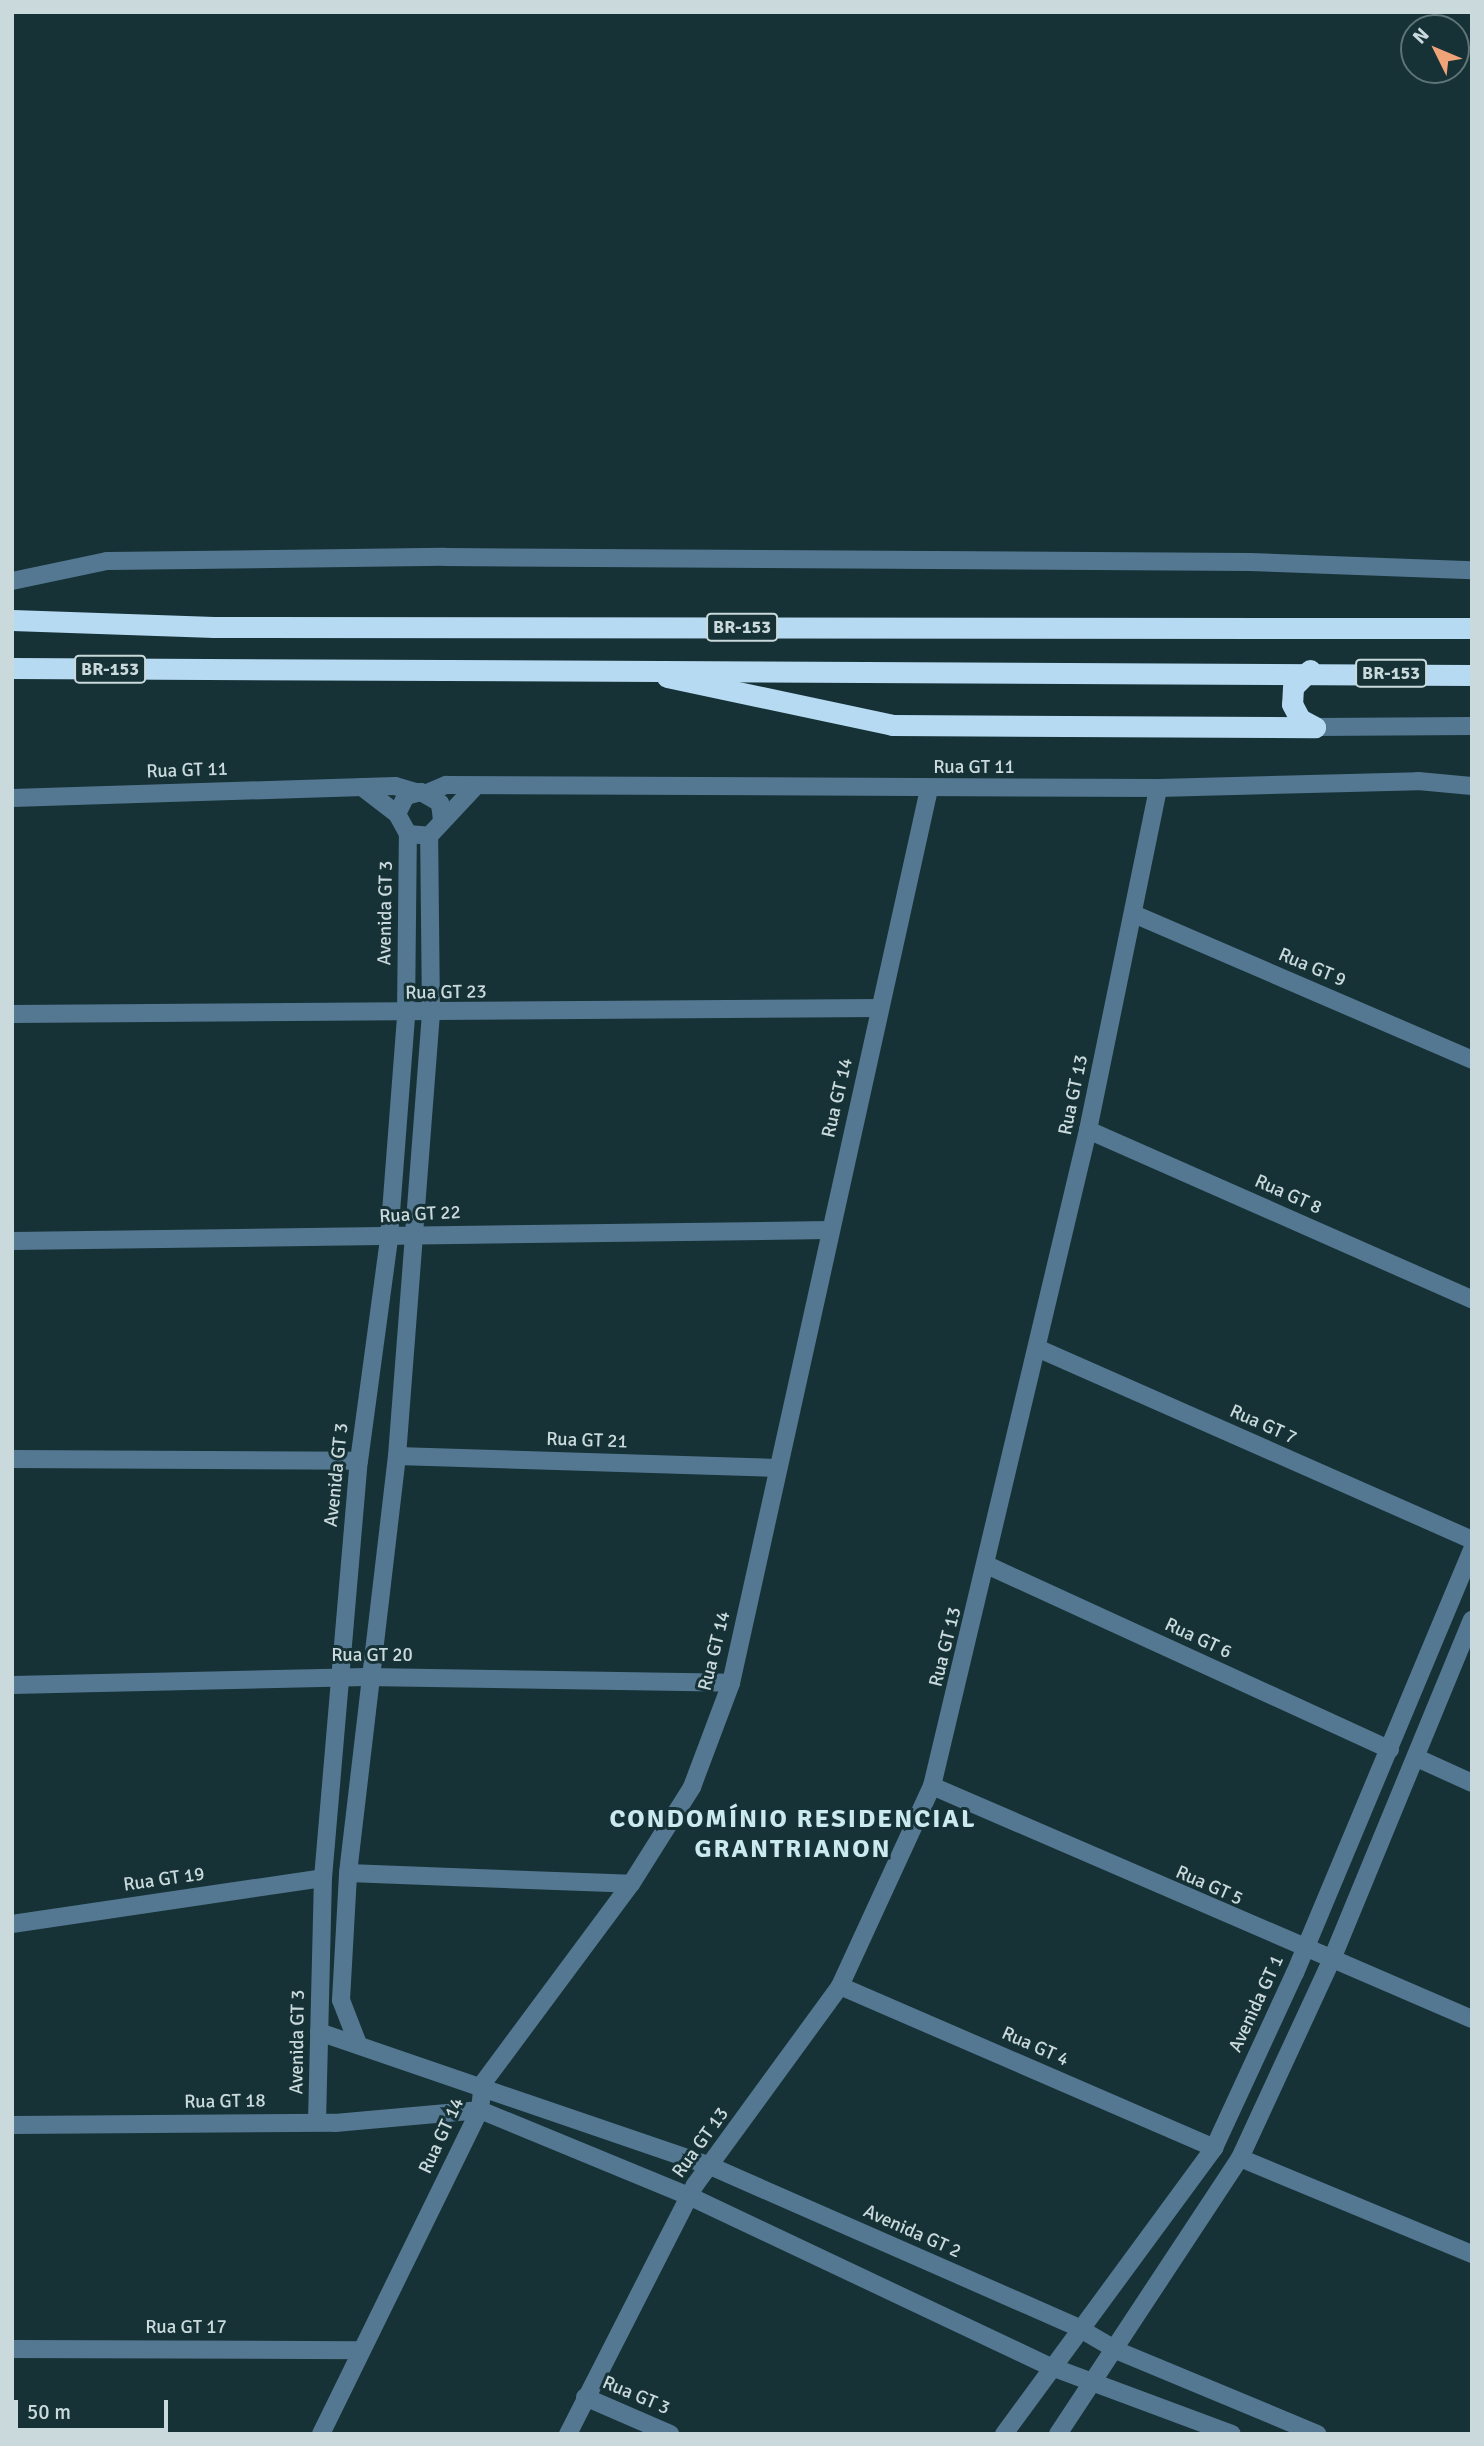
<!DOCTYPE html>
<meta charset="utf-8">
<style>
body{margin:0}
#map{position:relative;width:1484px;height:2446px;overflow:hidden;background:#163236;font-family:Signika,sans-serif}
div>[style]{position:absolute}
.minor>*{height:18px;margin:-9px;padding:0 9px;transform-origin:9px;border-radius:9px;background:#547892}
.highway>*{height:21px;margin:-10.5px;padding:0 10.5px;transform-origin:10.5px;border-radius:10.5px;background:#b7daf3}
span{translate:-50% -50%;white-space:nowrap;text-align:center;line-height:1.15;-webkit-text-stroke:6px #163236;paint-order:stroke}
.shield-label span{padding:2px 5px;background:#163236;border:2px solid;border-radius:5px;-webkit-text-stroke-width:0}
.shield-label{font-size:18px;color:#cadadc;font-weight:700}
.street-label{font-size:19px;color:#cadadc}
.district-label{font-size:26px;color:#caeaf0;font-weight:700;letter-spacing:2px}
.frame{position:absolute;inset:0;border:14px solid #cadadc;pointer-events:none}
.north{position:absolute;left:1400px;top:14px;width:70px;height:70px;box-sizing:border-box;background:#163236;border:2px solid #5e7578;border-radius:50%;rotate:313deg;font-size:19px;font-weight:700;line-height:28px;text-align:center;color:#cadadc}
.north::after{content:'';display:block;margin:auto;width:24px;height:32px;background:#efa378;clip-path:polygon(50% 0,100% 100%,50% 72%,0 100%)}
.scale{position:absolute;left:14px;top:2400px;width:154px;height:32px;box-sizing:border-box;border:4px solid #cadadc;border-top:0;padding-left:9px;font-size:21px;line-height:24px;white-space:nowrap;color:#cadadc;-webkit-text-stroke:5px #163236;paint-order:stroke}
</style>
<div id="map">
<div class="minor">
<div style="left:12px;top:581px;width:97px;rotate:-11.9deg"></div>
<div style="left:107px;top:561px;width:338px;rotate:-0.7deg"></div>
<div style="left:445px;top:557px;width:805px;rotate:0.36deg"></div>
<div style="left:1250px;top:562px;width:222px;rotate:2.1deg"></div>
<div style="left:1315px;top:727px;width:157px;rotate:-0.4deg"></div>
<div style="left:362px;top:787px;width:44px;rotate:37.6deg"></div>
<div style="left:427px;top:793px;width:21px;rotate:-23deg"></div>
<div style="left:446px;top:785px;width:712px;rotate:0.24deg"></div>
<div style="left:1158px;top:788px;width:260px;rotate:-1.5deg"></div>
<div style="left:1418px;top:781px;width:54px;rotate:5.3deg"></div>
<div style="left:12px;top:798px;width:383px;rotate:-1.8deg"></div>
<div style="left:395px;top:786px;width:22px;rotate:16deg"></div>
<div style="left:442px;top:820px;width:17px;rotate:-97deg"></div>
<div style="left:440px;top:803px;width:22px;rotate:-150deg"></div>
<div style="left:421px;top:792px;width:16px;rotate:165deg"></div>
<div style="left:406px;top:796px;width:20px;rotate:117deg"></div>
<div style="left:397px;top:814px;width:23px;rotate:61deg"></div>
<div style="left:408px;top:834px;width:21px;rotate:5deg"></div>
<div style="left:429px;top:836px;width:69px;rotate:-46.8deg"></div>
<div style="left:1136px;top:915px;width:366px;rotate:23.3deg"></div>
<div style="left:12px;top:1014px;width:868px;rotate:-0.4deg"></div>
<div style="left:1088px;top:1130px;width:420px;rotate:23.8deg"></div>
<div style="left:12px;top:1241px;width:818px;rotate:-0.77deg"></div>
<div style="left:1037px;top:1348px;width:475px;rotate:23.8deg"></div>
<div style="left:397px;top:1456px;width:380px;rotate:1.8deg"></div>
<div style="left:12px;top:1459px;width:347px;rotate:0.3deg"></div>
<div style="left:989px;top:1566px;width:441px;rotate:24.6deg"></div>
<div style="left:12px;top:1685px;width:354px;rotate:-1.3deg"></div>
<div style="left:366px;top:1677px;width:365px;rotate:0.9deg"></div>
<div style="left:1417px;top:1758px;width:60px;rotate:24.4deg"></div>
<div style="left:932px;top:1786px;width:588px;rotate:23.34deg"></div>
<div style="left:348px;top:1873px;width:283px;rotate:2.2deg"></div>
<div style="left:12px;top:1924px;width:314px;rotate:-8.4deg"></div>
<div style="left:840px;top:1986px;width:408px;rotate:23.4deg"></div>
<div style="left:319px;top:2032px;width:411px;rotate:18.9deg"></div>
<div style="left:708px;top:2165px;width:403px;rotate:23.7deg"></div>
<div style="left:1077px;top:2327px;width:48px;rotate:30.3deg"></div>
<div style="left:1118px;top:2351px;width:216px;rotate:22.6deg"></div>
<div style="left:358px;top:2044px;width:47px;rotate:-111.1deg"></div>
<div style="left:341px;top:2000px;width:127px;rotate:-86.8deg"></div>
<div style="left:348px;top:1873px;width:420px;rotate:-83.3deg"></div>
<div style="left:397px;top:1456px;width:223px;rotate:-85.6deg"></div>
<div style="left:414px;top:1234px;width:221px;rotate:-85.6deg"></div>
<div style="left:431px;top:1014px;width:178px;rotate:-90.6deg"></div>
<div style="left:317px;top:2122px;width:244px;rotate:-88.6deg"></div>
<div style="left:323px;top:1878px;width:419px;rotate:-85.1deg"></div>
<div style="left:359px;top:1461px;width:225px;rotate:-82.3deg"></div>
<div style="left:389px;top:1238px;width:224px;rotate:-85.6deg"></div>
<div style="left:406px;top:1015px;width:181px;rotate:-89.4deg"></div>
<div style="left:12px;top:2125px;width:323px;rotate:-0.4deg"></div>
<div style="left:335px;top:2123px;width:146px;rotate:-5.1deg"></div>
<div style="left:480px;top:2110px;width:226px;rotate:22.4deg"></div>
<div style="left:689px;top:2196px;width:398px;rotate:25.3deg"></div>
<div style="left:1049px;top:2366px;width:195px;rotate:20.4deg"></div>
<div style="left:1240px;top:2158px;width:251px;rotate:22.5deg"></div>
<div style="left:12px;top:2349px;width:347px;rotate:0.2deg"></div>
<div style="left:585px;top:2397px;width:93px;rotate:23.5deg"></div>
<div style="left:321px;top:2434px;width:361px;rotate:-63.9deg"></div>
<div style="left:480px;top:2110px;width:27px;rotate:-84deg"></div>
<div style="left:483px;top:2083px;width:248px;rotate:-53.4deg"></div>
<div style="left:631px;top:1884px;width:115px;rotate:-57.8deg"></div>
<div style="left:692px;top:1787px;width:111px;rotate:-69.4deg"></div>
<div style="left:731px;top:1683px;width:916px;rotate:-77.51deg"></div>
<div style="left:568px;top:2434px;width:280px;rotate:-63deg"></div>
<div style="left:695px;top:2185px;width:246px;rotate:-53.9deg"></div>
<div style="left:840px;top:1986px;width:220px;rotate:-65.3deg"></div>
<div style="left:932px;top:1786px;width:674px;rotate:-76.62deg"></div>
<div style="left:1088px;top:1130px;width:349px;rotate:-78.4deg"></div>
<div style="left:1004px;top:2434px;width:355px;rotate:-53.7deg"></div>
<div style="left:1214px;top:2148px;width:193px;rotate:-65.2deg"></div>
<div style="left:1295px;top:1973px;width:459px;rotate:-67.3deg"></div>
<div style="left:1058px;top:2434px;width:331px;rotate:-56.6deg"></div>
<div style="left:1240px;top:2158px;width:219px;rotate:-65.2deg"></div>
<div style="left:1332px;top:1959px;width:367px;rotate:-67.6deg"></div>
</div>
<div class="highway">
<div style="left:12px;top:620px;width:202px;rotate:2deg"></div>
<div style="left:214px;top:627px;width:1258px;rotate:0.05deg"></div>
<div style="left:12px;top:668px;width:1460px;rotate:0.27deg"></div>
<div style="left:1310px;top:670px;width:24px;rotate:135deg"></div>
<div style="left:1293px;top:687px;width:17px;rotate:93deg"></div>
<div style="left:1292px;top:704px;width:17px;rotate:62deg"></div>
<div style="left:1300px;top:719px;width:17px;rotate:28deg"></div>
<div style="left:667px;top:677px;width:230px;rotate:12deg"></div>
<div style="left:892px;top:725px;width:423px;rotate:0.3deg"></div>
</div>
<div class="shield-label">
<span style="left:742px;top:627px">BR-153</span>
<span style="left:110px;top:669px">BR-153</span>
<span style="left:1391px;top:673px">BR-153</span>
</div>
<div class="street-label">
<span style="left:974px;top:768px">Rua GT 11</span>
<span style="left:187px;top:771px;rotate:-2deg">Rua GT 11</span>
<span style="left:386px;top:913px;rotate:-89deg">Avenida GT 3</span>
<span style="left:1312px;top:968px;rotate:23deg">Rua GT 9</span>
<span style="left:446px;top:993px;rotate:-1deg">Rua GT 23</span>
<span style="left:1074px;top:1095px;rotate:-78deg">Rua GT 13</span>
<span style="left:838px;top:1098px;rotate:-77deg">Rua GT 14</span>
<span style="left:1288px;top:1195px;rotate:24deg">Rua GT 8</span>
<span style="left:420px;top:1215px;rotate:-3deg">Rua GT 22</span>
<span style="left:1263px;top:1425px;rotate:24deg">Rua GT 7</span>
<span style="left:587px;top:1441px;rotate:2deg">Rua GT 21</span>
<span style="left:337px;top:1475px;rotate:-84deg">Avenida GT 3</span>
<span style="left:1198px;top:1639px;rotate:25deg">Rua GT 6</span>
<span style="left:946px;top:1647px;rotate:-76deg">Rua GT 13</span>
<span style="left:715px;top:1651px;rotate:-76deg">Rua GT 14</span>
<span style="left:372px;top:1656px">Rua GT 20</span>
<span style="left:164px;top:1880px;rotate:-8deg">Rua GT 19</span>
<span style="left:1209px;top:1886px;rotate:24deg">Rua GT 5</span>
<span style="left:1257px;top:2004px;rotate:-65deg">Avenida GT 1</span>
<span style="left:298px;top:2042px;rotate:-89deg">Avenida GT 3</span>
<span style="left:1035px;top:2047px;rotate:24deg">Rua GT 4</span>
<span style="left:225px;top:2102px;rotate:-1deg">Rua GT 18</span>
<span style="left:442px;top:2136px;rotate:-65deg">Rua GT 14</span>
<span style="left:701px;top:2143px;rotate:-54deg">Rua GT 13</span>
<span style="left:912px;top:2232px;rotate:24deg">Avenida GT 2</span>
<span style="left:186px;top:2328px">Rua GT 17</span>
<span style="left:636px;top:2396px;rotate:23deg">Rua GT 3</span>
</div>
<div class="district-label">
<span style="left:793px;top:1835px">CONDOMÍNIO RESIDENCIAL<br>GRANTRIANON</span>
</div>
<div class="frame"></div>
<div class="north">N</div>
<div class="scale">50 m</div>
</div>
